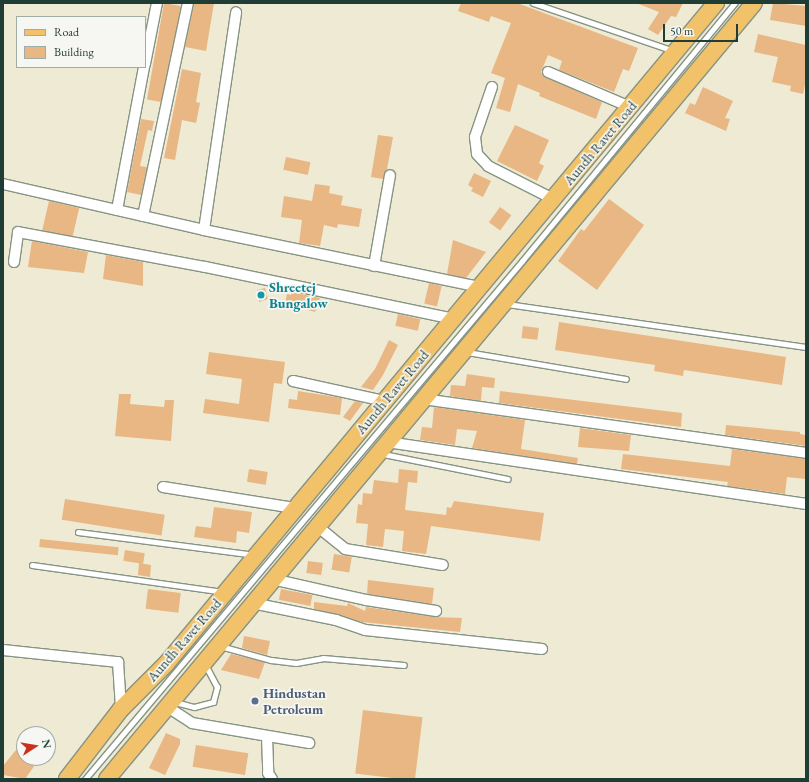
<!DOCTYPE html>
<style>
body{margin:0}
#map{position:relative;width:809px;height:782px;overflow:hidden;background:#eeead4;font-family:"EB Garamond",serif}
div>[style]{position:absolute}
.building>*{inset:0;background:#e8b784;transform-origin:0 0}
.roads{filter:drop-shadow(1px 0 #869484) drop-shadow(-1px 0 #869484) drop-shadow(0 1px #869484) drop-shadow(0 -1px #869484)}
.lane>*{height:5px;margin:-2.5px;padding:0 2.5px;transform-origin:2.5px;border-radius:2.5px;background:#fff}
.street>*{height:10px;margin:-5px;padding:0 5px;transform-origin:5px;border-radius:5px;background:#fff}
.primary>*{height:16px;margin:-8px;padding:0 8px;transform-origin:8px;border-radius:8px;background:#f2c26a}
.dots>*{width:11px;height:11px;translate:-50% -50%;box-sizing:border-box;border:2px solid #f6f6f2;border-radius:50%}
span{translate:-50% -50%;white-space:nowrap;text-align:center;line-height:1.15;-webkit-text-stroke:3.5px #f6f6f2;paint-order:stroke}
.street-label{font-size:14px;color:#1f3d34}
.culture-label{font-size:14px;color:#0d838f;font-weight:700}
.left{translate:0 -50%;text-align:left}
.service-label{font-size:14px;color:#4e5e75;font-weight:700}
.frame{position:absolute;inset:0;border:4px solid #1f3d34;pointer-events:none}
.legend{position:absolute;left:16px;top:16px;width:130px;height:52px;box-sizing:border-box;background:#f6f6f2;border:1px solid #a0aca6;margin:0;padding:5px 7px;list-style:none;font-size:12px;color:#1f3d34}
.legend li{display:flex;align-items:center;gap:8px;height:20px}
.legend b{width:20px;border:1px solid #a0aca6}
.north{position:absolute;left:16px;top:726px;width:40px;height:40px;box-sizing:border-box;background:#f6f6f2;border:1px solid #a0aca6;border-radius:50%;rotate:78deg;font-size:11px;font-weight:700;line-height:16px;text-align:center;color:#1f3d34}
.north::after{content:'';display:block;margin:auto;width:14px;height:18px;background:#c8321e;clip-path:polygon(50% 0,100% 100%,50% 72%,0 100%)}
.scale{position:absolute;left:663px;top:24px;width:75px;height:18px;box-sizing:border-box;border:2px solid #1f3d34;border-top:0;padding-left:5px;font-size:12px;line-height:14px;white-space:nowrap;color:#1f3d34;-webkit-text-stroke:3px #f6f6f2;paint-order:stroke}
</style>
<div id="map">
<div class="building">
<div style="left:164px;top:3px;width:17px;height:98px;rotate:10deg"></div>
<div style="clip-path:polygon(194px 3px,214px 3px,206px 51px,185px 47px)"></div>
<div style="clip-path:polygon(461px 3px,517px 3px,638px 48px,629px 71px,623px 69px,614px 92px,559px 70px,562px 61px,548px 55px,541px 72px,543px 76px,602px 102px,596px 119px,539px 96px,540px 93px,518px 84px,510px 112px,496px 108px,505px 78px,491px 73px,511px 23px,491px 16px,489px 22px,458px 11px)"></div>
<div style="clip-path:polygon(636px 3px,683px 3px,676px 17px,671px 16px,658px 35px,648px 29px,659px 12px)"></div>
<div style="clip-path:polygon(773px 3px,806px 6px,806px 26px,770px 20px)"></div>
<div style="clip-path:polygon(758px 34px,806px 45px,806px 80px,803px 94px,790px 91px,791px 86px,772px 82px,778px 57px,754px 52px)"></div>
<div style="clip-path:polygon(182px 69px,201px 73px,196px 102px,200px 103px,196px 123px,182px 120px,175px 160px,164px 158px)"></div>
<div style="clip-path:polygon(703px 87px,733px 101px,725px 118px,730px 119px,726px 131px,685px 113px,690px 103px,695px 105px)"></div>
<div style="clip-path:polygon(141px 119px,154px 121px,152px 131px,148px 130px,140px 166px,147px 167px,141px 195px,127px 192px)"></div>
<div style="clip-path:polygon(515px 125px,549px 140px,539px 163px,544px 166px,537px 181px,497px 161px)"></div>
<div style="clip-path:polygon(378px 135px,393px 137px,387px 169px,383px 179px,371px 177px)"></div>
<div style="left:286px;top:157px;width:25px;height:13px;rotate:12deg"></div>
<div style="clip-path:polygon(474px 173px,491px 181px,483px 197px,471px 191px,473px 188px,468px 185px)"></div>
<div style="clip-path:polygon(315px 184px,330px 186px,329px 193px,343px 196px,341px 205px,362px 209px,359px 227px,338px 224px,337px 228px,324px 225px,320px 246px,299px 243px,302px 220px,281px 217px,284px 196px,312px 201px)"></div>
<div style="clip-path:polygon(609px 199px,644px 225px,597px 290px,558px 261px,581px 229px,584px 231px)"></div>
<div style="left:49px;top:201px;width:31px;height:30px;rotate:13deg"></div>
<div style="left:500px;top:207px;width:14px;height:19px;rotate:36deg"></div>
<div style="clip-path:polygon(453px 240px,486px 252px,466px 278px,447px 274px)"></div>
<div style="clip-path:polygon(32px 241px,88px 252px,84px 273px,28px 267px)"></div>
<div style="clip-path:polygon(106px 255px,143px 262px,143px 286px,103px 279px)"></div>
<div style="left:429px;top:283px;width:13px;height:21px;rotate:13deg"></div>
<div style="clip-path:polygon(265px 288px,268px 299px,259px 302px,257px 290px)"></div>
<div style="clip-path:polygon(291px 292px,320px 298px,315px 312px,285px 303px,287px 294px,291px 295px)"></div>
<div style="left:398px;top:314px;width:23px;height:12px;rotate:13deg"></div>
<div style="clip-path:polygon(559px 322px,786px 357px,782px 385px,684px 370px,683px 376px,654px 371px,655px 365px,555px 350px)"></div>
<div style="left:523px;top:326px;width:16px;height:12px;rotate:7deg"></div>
<div style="clip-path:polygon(389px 340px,398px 345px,383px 375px,373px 390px,361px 387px,375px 369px)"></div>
<div style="clip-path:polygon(209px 352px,285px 362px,282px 384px,274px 383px,269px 422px,203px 413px,205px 399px,239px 404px,242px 379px,206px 374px)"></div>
<div style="clip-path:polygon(467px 374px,495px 378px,494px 388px,482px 387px,481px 401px,450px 396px,451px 385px,465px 386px)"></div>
<div style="clip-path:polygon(298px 391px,342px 398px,340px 415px,288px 408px,289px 399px,297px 400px)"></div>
<div style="clip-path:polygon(500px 391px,682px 413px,681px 427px,499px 403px)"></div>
<div style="clip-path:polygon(119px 394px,131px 394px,130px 404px,164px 407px,165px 400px,174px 400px,171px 441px,115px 436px)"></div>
<div style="clip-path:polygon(355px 401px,363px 403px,350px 421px,343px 417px)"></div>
<div style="clip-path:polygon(434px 407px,525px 420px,521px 449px,578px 458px,577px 464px,472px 448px,477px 431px,457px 429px,455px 445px,420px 440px,422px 427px,432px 428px)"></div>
<div style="clip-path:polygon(726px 425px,800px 432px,800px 434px,806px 435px,806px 446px,725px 435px)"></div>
<div style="clip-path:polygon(580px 428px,631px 435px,629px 451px,578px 447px)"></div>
<div style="clip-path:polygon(732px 449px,806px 459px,806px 479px,787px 477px,785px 494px,727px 486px,728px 482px,621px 469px,623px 454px,730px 466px)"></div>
<div style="left:249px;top:469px;width:19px;height:13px;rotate:9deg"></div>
<div style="clip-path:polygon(399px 469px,418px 471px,417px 483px,408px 482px,405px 510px,446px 515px,447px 507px,451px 508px,454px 501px,544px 513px,540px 541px,431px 526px,426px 554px,402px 551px,404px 531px,385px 529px,383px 547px,366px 545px,368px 524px,356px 523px,358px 504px,362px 505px,363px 493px,372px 494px,374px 480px,398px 483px)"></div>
<div style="left:65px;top:499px;width:101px;height:21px;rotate:9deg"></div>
<div style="clip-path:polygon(214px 507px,252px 512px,249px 533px,237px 531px,236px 543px,194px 537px,196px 526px,211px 528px)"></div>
<div style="left:40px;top:539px;width:79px;height:8px;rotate:6deg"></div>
<div style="left:125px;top:550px;width:20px;height:11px;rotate:9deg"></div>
<div style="left:334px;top:554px;width:18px;height:16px;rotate:9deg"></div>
<div style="left:308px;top:561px;width:15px;height:12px;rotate:8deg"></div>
<div style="clip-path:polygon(139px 563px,151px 565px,150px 577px,138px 575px)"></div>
<div style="clip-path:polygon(368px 580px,434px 588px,432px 604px,367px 594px)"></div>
<div style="left:148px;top:589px;width:33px;height:20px;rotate:7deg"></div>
<div style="left:281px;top:589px;width:32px;height:11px;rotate:11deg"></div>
<div style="clip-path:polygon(314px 602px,347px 606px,348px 603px,365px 611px,366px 607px,435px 617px,462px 618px,460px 632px,362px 622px,314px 609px)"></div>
<div style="clip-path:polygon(244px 636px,270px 641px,267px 655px,242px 648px)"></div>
<div style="clip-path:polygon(231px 654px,265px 662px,259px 679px,221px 670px)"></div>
<div style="left:363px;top:710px;width:60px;height:64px;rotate:7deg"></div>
<div style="clip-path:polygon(166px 733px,180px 739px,180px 744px,165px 775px,149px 768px)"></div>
<div style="clip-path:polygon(24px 740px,24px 758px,40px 758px,25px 779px,3px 775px,3px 766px)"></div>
<div style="left:196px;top:745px;width:53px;height:22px;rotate:9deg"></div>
</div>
<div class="roads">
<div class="lane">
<div style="left:533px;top:3px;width:149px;rotate:18.8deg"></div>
<div style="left:507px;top:304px;width:302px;rotate:8.2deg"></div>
<div style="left:467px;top:352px;width:161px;rotate:9.6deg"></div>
<div style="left:383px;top:454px;width:127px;rotate:11.3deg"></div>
<div style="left:78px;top:532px;width:177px;rotate:7.4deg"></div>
<div style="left:32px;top:565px;width:193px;rotate:8deg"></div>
<div style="left:220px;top:646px;width:53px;rotate:15.4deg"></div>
<div style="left:271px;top:660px;width:25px;rotate:7deg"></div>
<div style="left:296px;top:663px;width:27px;rotate:-10deg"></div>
<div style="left:323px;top:658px;width:81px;rotate:4.9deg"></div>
<div style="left:175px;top:702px;width:20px;rotate:15deg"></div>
<div style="left:194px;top:707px;width:20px;rotate:-15deg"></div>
<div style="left:213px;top:702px;width:16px;rotate:-75deg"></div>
<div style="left:217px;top:687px;width:26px;rotate:-118deg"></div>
<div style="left:85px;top:779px;width:678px;rotate:-49.85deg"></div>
<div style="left:522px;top:261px;width:335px;rotate:-50.5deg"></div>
</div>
<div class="street">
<div style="left:145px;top:64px;width:62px;rotate:-78.9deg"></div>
<div style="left:548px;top:72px;width:89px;rotate:23.1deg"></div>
<div style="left:492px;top:87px;width:53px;rotate:108.8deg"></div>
<div style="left:475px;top:137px;width:17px;rotate:83deg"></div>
<div style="left:477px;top:154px;width:16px;rotate:47deg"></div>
<div style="left:488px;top:166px;width:73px;rotate:26.9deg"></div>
<div style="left:3px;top:184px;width:206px;rotate:12.9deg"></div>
<div style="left:204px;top:230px;width:282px;rotate:11.7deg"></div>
<div style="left:117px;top:210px;width:146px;rotate:-79.3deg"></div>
<div style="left:143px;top:216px;width:218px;rotate:-78.1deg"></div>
<div style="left:204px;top:230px;width:220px;rotate:-81.6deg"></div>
<div style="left:14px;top:262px;width:30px;rotate:-82deg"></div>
<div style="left:18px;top:232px;width:190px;rotate:10.6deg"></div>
<div style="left:205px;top:267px;width:253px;rotate:11.8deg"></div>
<div style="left:374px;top:266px;width:92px;rotate:-80deg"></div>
<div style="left:293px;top:381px;width:94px;rotate:12.3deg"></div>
<div style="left:423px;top:399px;width:387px;rotate:8deg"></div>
<div style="left:387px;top:442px;width:424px;rotate:8.4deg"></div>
<div style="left:163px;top:487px;width:133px;rotate:9.1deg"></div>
<div style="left:317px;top:526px;width:36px;rotate:39deg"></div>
<div style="left:345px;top:549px;width:99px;rotate:9.3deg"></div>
<div style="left:272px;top:579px;width:96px;rotate:12.6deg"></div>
<div style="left:366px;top:600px;width:71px;rotate:8.9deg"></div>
<div style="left:252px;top:603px;width:86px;rotate:11.4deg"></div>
<div style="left:336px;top:620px;width:31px;rotate:19deg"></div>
<div style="left:365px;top:630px;width:178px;rotate:6.1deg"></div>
<div style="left:3px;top:650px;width:116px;rotate:6deg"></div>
<div style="left:118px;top:662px;width:47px;rotate:86.3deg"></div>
<div style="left:166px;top:706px;width:31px;rotate:33deg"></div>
<div style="left:192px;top:723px;width:119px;rotate:9.7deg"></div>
<div style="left:267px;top:736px;width:37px;rotate:88deg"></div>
<div style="left:268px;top:773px;width:7px;rotate:56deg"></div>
</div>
<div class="primary">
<div style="left:67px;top:779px;width:88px;rotate:-52.4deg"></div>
<div style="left:121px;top:709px;width:64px;rotate:-45deg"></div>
<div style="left:166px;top:664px;width:860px;rotate:-50.24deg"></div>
<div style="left:107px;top:779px;width:1010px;rotate:-50.18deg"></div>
</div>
</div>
<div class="dots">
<div style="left:261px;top:295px;background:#0f9aa8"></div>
<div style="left:255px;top:701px;background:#5c6f8a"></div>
</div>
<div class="street-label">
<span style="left:600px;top:143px;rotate:-50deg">Aundh Ravet Road</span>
<span style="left:392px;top:392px;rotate:-50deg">Aundh Ravet Road</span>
<span style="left:184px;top:640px;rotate:-49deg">Aundh Ravet Road</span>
</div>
<div class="culture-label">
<span class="left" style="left:269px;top:295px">Shreetej<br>Bungalow</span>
</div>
<div class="service-label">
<span class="left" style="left:263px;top:701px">Hindustan<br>Petroleum</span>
</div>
<div class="frame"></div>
<ul class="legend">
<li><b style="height:5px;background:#f2c26a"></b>Road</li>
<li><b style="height:11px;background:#e8b784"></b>Building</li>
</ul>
<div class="north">N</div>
<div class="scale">50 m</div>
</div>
